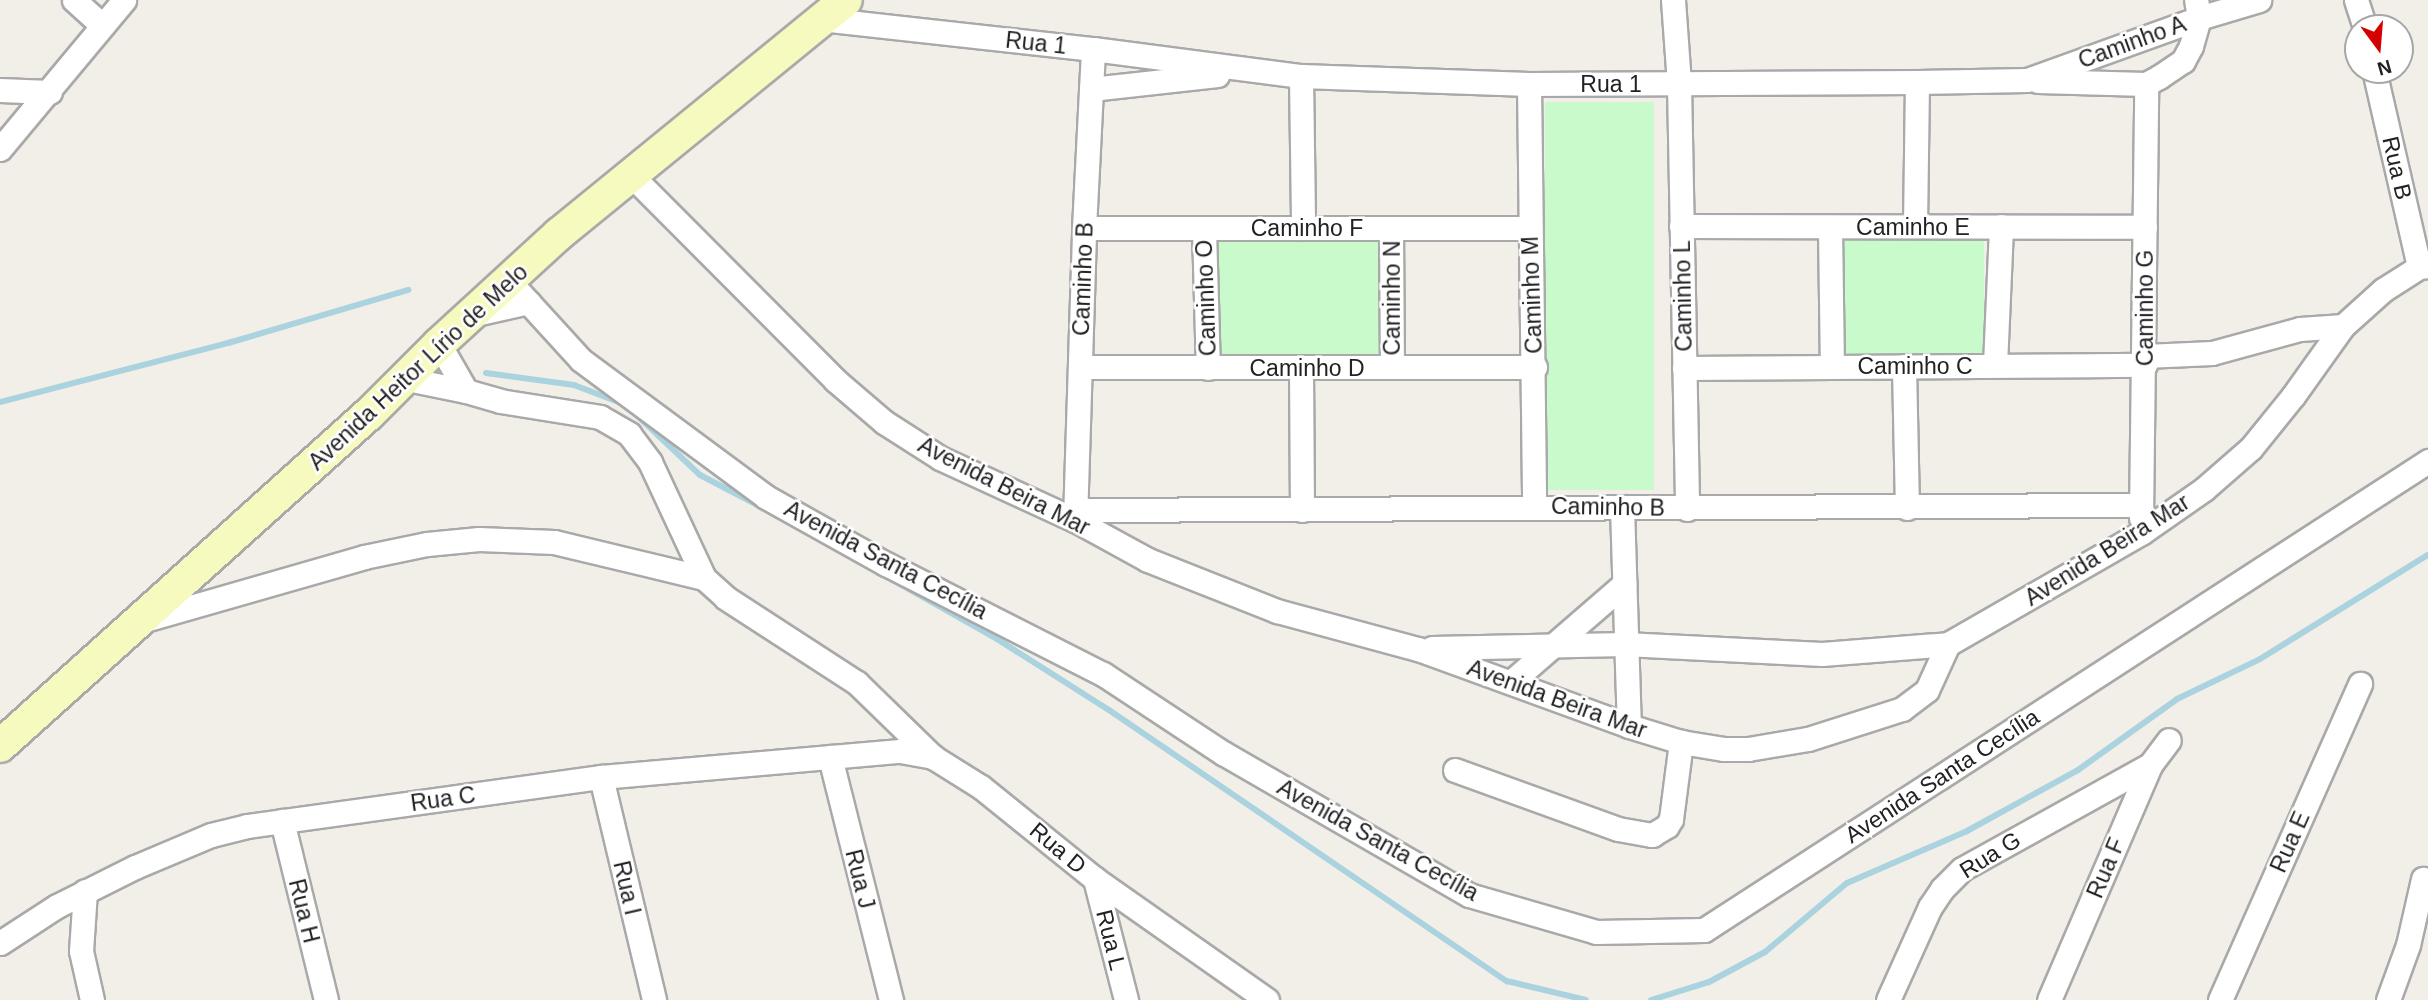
<!DOCTYPE html>
<meta charset="utf-8">
<style>
body{margin:0}
#map{position:relative;width:2428px;height:1000px;overflow:hidden;background:#f2efe9;font-family:Helvetica,sans-serif}
div>[style]{position:absolute}
.park>*{inset:0;background:#c8facc;transform-origin:0 0}
.stream>*{height:6px;margin:-3px;padding:0 3px;transform-origin:3px;border-radius:3px;background:#aad3df}
.roads{filter:drop-shadow(2px 0 #a9a9a9) drop-shadow(-2px 0 #a9a9a9) drop-shadow(0 2px #a9a9a9) drop-shadow(0 -2px #a9a9a9)}
.minor>*{height:23px;margin:-11.5px;padding:0 11.5px;transform-origin:11.5px;border-radius:11.5px;background:#fff}
.secondary>*{height:32px;margin:-16px;padding:0 16px;transform-origin:16px;border-radius:16px;background:#f7fabf}
span{translate:-50% -50%;white-space:nowrap;text-align:center;line-height:1.15;-webkit-text-stroke:5px #fff;paint-order:stroke}
.street-label{font-size:23px;color:#222}
.north{position:absolute;left:2344px;top:14px;width:70px;height:70px;box-sizing:border-box;background:#fff;border:2px solid #a7a7a7;border-radius:50%;rotate:164deg;font-size:19px;font-weight:700;line-height:28px;text-align:center;color:#222}
.north::after{content:'';display:block;margin:auto;width:24px;height:32px;background:#d40000;clip-path:polygon(50% 0,100% 100%,50% 72%,0 100%)}
</style>
<div id="map">
<div class="park">
<div style="left:1545px;top:102px;width:109px;height:388px"></div>
<div style="left:1984px;top:236px;width:119px;height:164px;rotate:90deg"></div>
<div style="left:1381px;top:240px;width:119px;height:165px;rotate:90deg"></div>
</div>
<div class="stream">
<div style="left:486px;top:373px;width:89px;rotate:7.8deg"></div>
<div style="left:574px;top:385px;width:56px;rotate:21deg"></div>
<div style="left:626px;top:405px;width:102px;rotate:43.4deg"></div>
<div style="left:700px;top:475px;width:73px;rotate:27.6deg"></div>
<div style="left:0;top:402px;width:236px;rotate:-14.5deg"></div>
<div style="left:228px;top:343px;width:188px;rotate:-16.4deg"></div>
<div style="left:882px;top:574px;width:132px;rotate:29.5deg"></div>
<div style="left:997px;top:639px;width:133px;rotate:32.4deg"></div>
<div style="left:1109px;top:710px;width:482px;rotate:34.3deg"></div>
<div style="left:1507px;top:981px;width:81px;rotate:13.5deg"></div>
<div style="left:1651px;top:1000px;width:61px;rotate:-17.2deg"></div>
<div style="left:1709px;top:982px;width:64px;rotate:-28.2deg"></div>
<div style="left:1765px;top:952px;width:107px;rotate:-40.1deg"></div>
<div style="left:1847px;top:883px;width:131px;rotate:-23.4deg"></div>
<div style="left:1967px;top:831px;width:127px;rotate:-28.8deg"></div>
<div style="left:2078px;top:770px;width:122px;rotate:-35.6deg"></div>
<div style="left:2177px;top:699px;width:92px;rotate:-25.7deg"></div>
<div style="left:2260px;top:659px;width:198px;rotate:-31.8deg"></div>
</div>
<div class="roads">
<div class="minor">
<div style="left:74px;top:0;width:38px;rotate:42deg"></div>
<div style="left:1673px;top:0;width:84px;rotate:85.9deg"></div>
<div style="left:1679px;top:84px;width:425px;rotate:88.9deg"></div>
<div style="left:2356px;top:0;width:29px;rotate:72deg"></div>
<div style="left:821px;top:19px;width:274px;rotate:6.3deg"></div>
<div style="left:1093px;top:49px;width:210px;rotate:7.4deg"></div>
<div style="left:1301px;top:76px;width:228px;rotate:2deg"></div>
<div style="left:1529px;top:84px;width:388px;rotate:-0.3deg"></div>
<div style="left:1917px;top:82px;width:110px;rotate:-1deg"></div>
<div style="left:2027px;top:80px;width:183px;rotate:-19.8deg"></div>
<div style="left:2199px;top:18px;width:63px;rotate:-16.7deg"></div>
<div style="left:2374px;top:70px;width:202px;rotate:77.1deg"></div>
<div style="left:1301px;top:76px;width:152px;rotate:89.2deg"></div>
<div style="left:2038px;top:81px;width:108px;rotate:1.6deg"></div>
<div style="left:2146px;top:84px;width:15px;rotate:-28deg"></div>
<div style="left:2159px;top:77px;width:29px;rotate:-34deg"></div>
<div style="left:2183px;top:61px;width:17px;rotate:-62deg"></div>
<div style="left:2191px;top:46px;width:29px;rotate:-74deg"></div>
<div style="left:2199px;top:18px;width:18px;rotate:-99deg"></div>
<div style="left:1529px;top:84px;width:422px;rotate:89.3deg"></div>
<div style="left:1091px;top:89px;width:127px;rotate:-6.3deg"></div>
<div style="left:0;top:90px;width:50px;rotate:2.3deg"></div>
<div style="left:0;top:149px;width:194px;rotate:-50.2deg"></div>
<div style="left:632px;top:176px;width:288px;rotate:45.1deg"></div>
<div style="left:835px;top:380px;width:65px;rotate:40.6deg"></div>
<div style="left:884px;top:422px;width:67px;rotate:32.7deg"></div>
<div style="left:940px;top:458px;width:149px;rotate:24.7deg"></div>
<div style="left:1075px;top:520px;width:83px;rotate:28.7deg"></div>
<div style="left:1148px;top:560px;width:139px;rotate:21.6deg"></div>
<div style="left:1277px;top:611px;width:146px;rotate:15.1deg"></div>
<div style="left:1418px;top:649px;width:225px;rotate:20deg"></div>
<div style="left:1629px;top:726px;width:54px;rotate:17.1deg"></div>
<div style="left:1681px;top:742px;width:44px;rotate:9.2deg"></div>
<div style="left:1724px;top:749px;width:24px"></div>
<div style="left:1748px;top:749px;width:61px;rotate:-9.5deg"></div>
<div style="left:1808px;top:739px;width:99px;rotate:-17.7deg"></div>
<div style="left:1902px;top:709px;width:31px;rotate:-37deg"></div>
<div style="left:1927px;top:690px;width:51px;rotate:-65.5deg"></div>
<div style="left:1681px;top:226px;width:464px;rotate:0.1deg"></div>
<div style="left:1915px;top:226px;width:144px;rotate:-89.2deg"></div>
<div style="left:1084px;top:228px;width:446px"></div>
<div style="left:1391px;top:228px;width:139px;rotate:89.6deg"></div>
<div style="left:1830px;top:228px;width:138px;rotate:89.2deg"></div>
<div style="left:1204px;top:229px;width:139px;rotate:88.4deg"></div>
<div style="left:508px;top:280px;width:108px;rotate:47.6deg"></div>
<div style="left:581px;top:360px;width:230px;rotate:36.5deg"></div>
<div style="left:766px;top:497px;width:137px;rotate:29.2deg"></div>
<div style="left:886px;top:564px;width:243px;rotate:26.9deg"></div>
<div style="left:1103px;top:674px;width:144px;rotate:33.4deg"></div>
<div style="left:1223px;top:753px;width:284px;rotate:30deg"></div>
<div style="left:1469px;top:895px;width:132px;rotate:16.2deg"></div>
<div style="left:1596px;top:932px;width:108px;rotate:-1.1deg"></div>
<div style="left:1704px;top:930px;width:863px;rotate:-32.93deg"></div>
<div style="left:471px;top:315px;width:59px;rotate:-12.6deg"></div>
<div style="left:439px;top:344px;width:54px;rotate:60.1deg"></div>
<div style="left:466px;top:391px;width:35px;rotate:16deg"></div>
<div style="left:500px;top:401px;width:101px;rotate:9.1deg"></div>
<div style="left:600px;top:417px;width:34px;rotate:30deg"></div>
<div style="left:629px;top:434px;width:35px;rotate:53deg"></div>
<div style="left:650px;top:462px;width:128px;rotate:65deg"></div>
<div style="left:704px;top:578px;width:30px;rotate:42deg"></div>
<div style="left:726px;top:598px;width:156px;rotate:33deg"></div>
<div style="left:857px;top:683px;width:106px;rotate:44.2deg"></div>
<div style="left:2145px;top:356px;width:67px;rotate:-2.6deg"></div>
<div style="left:2212px;top:353px;width:91px;rotate:-15.3deg"></div>
<div style="left:2300px;top:329px;width:43px;rotate:-4deg"></div>
<div style="left:1995px;top:365px;width:139px;rotate:-87.5deg"></div>
<div style="left:1904px;top:366px;width:142px;rotate:88.8deg"></div>
<div style="left:1080px;top:367px;width:455px"></div>
<div style="left:1301px;top:368px;width:142px;rotate:89.6deg"></div>
<div style="left:1684px;top:368px;width:461px;rotate:-0.4deg"></div>
<div style="left:407px;top:379px;width:60px;rotate:11.5deg"></div>
<div style="left:1622px;top:507px;width:219px;rotate:88.2deg"></div>
<div style="left:1074px;top:510px;width:1067px;rotate:-0.27deg"></div>
<div style="left:2141px;top:518px;width:434px;rotate:-89.3deg"></div>
<div style="left:1075px;top:520px;width:292px;rotate:-88.2deg"></div>
<div style="left:1084px;top:228px;width:179px;rotate:-87.1deg"></div>
<div style="left:145px;top:620px;width:228px;rotate:-16deg"></div>
<div style="left:364px;top:557px;width:64px;rotate:-11.7deg"></div>
<div style="left:427px;top:544px;width:52px;rotate:-5.5deg"></div>
<div style="left:479px;top:539px;width:75px;rotate:2.3deg"></div>
<div style="left:554px;top:542px;width:154px;rotate:13.5deg"></div>
<div style="left:1432px;top:648px;width:193px;rotate:-1.2deg"></div>
<div style="left:1625px;top:644px;width:197px;rotate:2.9deg"></div>
<div style="left:1822px;top:654px;width:126px;rotate:-4.5deg"></div>
<div style="left:1948px;top:644px;width:223px;rotate:-29.9deg"></div>
<div style="left:2141px;top:533px;width:77px;rotate:-34.9deg"></div>
<div style="left:2204px;top:489px;width:62px;rotate:-41.1deg"></div>
<div style="left:2251px;top:448px;width:67px;rotate:-51.1deg"></div>
<div style="left:2293px;top:396px;width:86px;rotate:-54.5deg"></div>
<div style="left:2343px;top:326px;width:54px;rotate:-42deg"></div>
<div style="left:2383px;top:290px;width:43px;rotate:-32.6deg"></div>
<div style="left:2419px;top:267px;width:9px;rotate:-6deg"></div>
<div style="left:1511px;top:682px;width:150px;rotate:-40.9deg"></div>
<div style="left:830px;top:757px;width:251px;rotate:75.9deg"></div>
<div style="left:1455px;top:770px;width:173px;rotate:19.9deg"></div>
<div style="left:1618px;top:829px;width:35px;rotate:10deg"></div>
<div style="left:1652px;top:835px;width:17px;rotate:-31deg"></div>
<div style="left:1667px;top:826px;width:8px;rotate:-60deg"></div>
<div style="left:1671px;top:819px;width:78px;rotate:-82.6deg"></div>
<div style="left:601px;top:777px;width:229px;rotate:76.6deg"></div>
<div style="left:282px;top:821px;width:184px;rotate:76.2deg"></div>
<div style="left:1095px;top:879px;width:125px;rotate:75.6deg"></div>
<div style="left:85px;top:891px;width:60px;rotate:93.8deg"></div>
<div style="left:81px;top:951px;width:50px;rotate:77.3deg"></div>
<div style="left:0;top:943px;width:68px;rotate:-33deg"></div>
<div style="left:57px;top:906px;width:87px;rotate:-26.6deg"></div>
<div style="left:135px;top:867px;width:82px;rotate:-22.8deg"></div>
<div style="left:211px;top:835px;width:37px;rotate:-14deg"></div>
<div style="left:247px;top:826px;width:357px;rotate:-7.9deg"></div>
<div style="left:601px;top:777px;width:300px;rotate:-5deg"></div>
<div style="left:900px;top:751px;width:34px;rotate:10deg"></div>
<div style="left:933px;top:757px;width:57px;rotate:32deg"></div>
<div style="left:981px;top:787px;width:146px;rotate:38.9deg"></div>
<div style="left:1095px;top:879px;width:210px;rotate:35.1deg"></div>
<div style="left:1888px;top:1000px;width:102px;rotate:-65.7deg"></div>
<div style="left:1930px;top:907px;width:22px;rotate:-56deg"></div>
<div style="left:1942px;top:889px;width:28px;rotate:-45deg"></div>
<div style="left:1962px;top:869px;width:215px;rotate:-29deg"></div>
<div style="left:2049px;top:1000px;width:256px;rotate:-66.7deg"></div>
<div style="left:2150px;top:765px;width:31px;rotate:-53deg"></div>
<div style="left:2220px;top:1000px;width:346px;rotate:-66.1deg"></div>
<div style="left:2388px;top:1000px;width:59px;rotate:-70deg"></div>
<div style="left:2408px;top:945px;width:68px;rotate:-77.2deg"></div>
</div>
<div class="secondary">
<div style="left:0;top:746px;width:495px;rotate:-42deg"></div>
<div style="left:368px;top:415px;width:100px;rotate:-45deg"></div>
<div style="left:439px;top:344px;width:163px;rotate:-42.5deg"></div>
<div style="left:559px;top:234px;width:370px;rotate:-39.2deg"></div>
</div>
</div>
<div class="street-label">
<span style="left:2132px;top:42px;rotate:-20deg">Caminho A</span>
<span style="left:1036px;top:43px;rotate:6deg">Rua 1</span>
<span style="left:1611px;top:84px">Rua 1</span>
<span style="left:2397px;top:168px;rotate:77deg">Rua B</span>
<span style="left:1913px;top:227px">Caminho E</span>
<span style="left:1307px;top:228px">Caminho F</span>
<span style="left:1083px;top:279px;rotate:-88deg">Caminho B</span>
<span style="left:1532px;top:295px;rotate:-92deg">Caminho M</span>
<span style="left:1683px;top:296px;rotate:-91deg">Caminho L</span>
<span style="left:1206px;top:298px;rotate:-92deg">Caminho O</span>
<span style="left:1392px;top:298px;rotate:-90deg">Caminho N</span>
<span style="left:2145px;top:308px;rotate:-90deg">Caminho G</span>
<span style="left:1915px;top:366px">Caminho C</span>
<span style="left:418px;top:367px;rotate:-43deg">Avenida Heitor Lírio de Melo</span>
<span style="left:1307px;top:368px">Caminho D</span>
<span style="left:1004px;top:486px;rotate:27deg">Avenida Beira Mar</span>
<span style="left:1608px;top:507px;rotate:1deg">Caminho B</span>
<span style="left:2107px;top:550px;rotate:-32deg">Avenida Beira Mar</span>
<span style="left:886px;top:560px;rotate:28deg">Avenida Santa Cecília</span>
<span style="left:1557px;top:699px;rotate:20deg">Avenida Beira Mar</span>
<span style="left:1942px;top:776px;rotate:-33deg">Avenida Santa Cecília</span>
<span style="left:443px;top:799px;rotate:-8deg">Rua C</span>
<span style="left:1378px;top:840px;rotate:29deg">Avenida Santa Cecília</span>
<span style="left:2290px;top:842px;rotate:-66deg">Rua E</span>
<span style="left:1058px;top:848px;rotate:40deg">Rua D</span>
<span style="left:1990px;top:855px;rotate:-32deg">Rua G</span>
<span style="left:2106px;top:868px;rotate:-67deg">Rua F</span>
<span style="left:860px;top:879px;rotate:76deg">Rua J</span>
<span style="left:627px;top:888px;rotate:77deg">Rua I</span>
<span style="left:304px;top:911px;rotate:76deg">Rua H</span>
<span style="left:1111px;top:940px;rotate:76deg">Rua L</span>
</div>
<div class="north">N</div>
</div>
